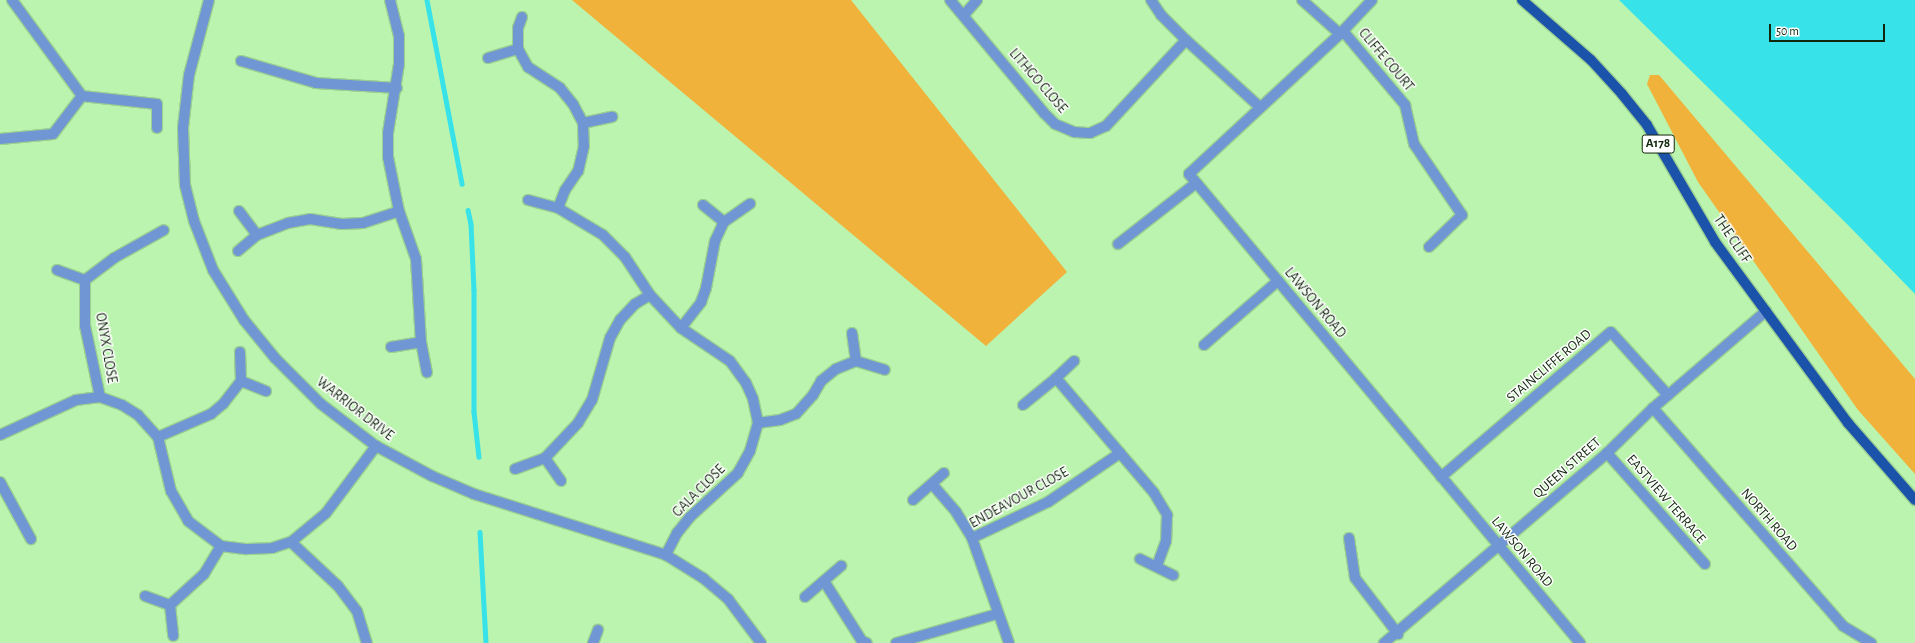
<!DOCTYPE html>
<style>
body{margin:0}
#map{position:relative;width:1915px;height:643px;overflow:hidden;background:#bbf4ae;font-family:"Alegreya Sans",sans-serif}
div>[style]{position:absolute}
.green>*{inset:0;background:#f0b23a}
.water>*{inset:0;background:#37e2e9}
.stream>*{height:4.5px;margin:-2.25px;padding:0 2.25px;transform-origin:2.25px;border-radius:2.25px;background:#37e2e9}
.roads{filter:drop-shadow(1px 0 #9ccf91) drop-shadow(-1px 0 #9ccf91) drop-shadow(0 1px #9ccf91) drop-shadow(0 -1px #9ccf91)}
.minor>*{height:10px;margin:-5px;padding:0 5px;transform-origin:5px;border-radius:5px;background:#7096d4}
.major>*{height:10px;margin:-5px;padding:0 5px;transform-origin:5px;border-radius:5px;background:#1b53ab}
span{translate:-50% -50%;white-space:nowrap;text-align:center;line-height:1.15;-webkit-text-stroke:3px #fff;paint-order:stroke}
.shield-label span{padding:1px 3px;background:#fff;border:1px solid;border-radius:3px;-webkit-text-stroke-width:0}
.shield-label{font-size:13px;color:#11270c;font-weight:700}
.street-label{font-size:14px;color:#11270c}
.scale{position:absolute;left:1769px;top:24px;width:116px;height:18px;box-sizing:border-box;border:2px solid #11270c;border-top:0;padding-left:5px;font-size:12px;line-height:14px;white-space:nowrap;color:#11270c;-webkit-text-stroke:3px #fff;paint-order:stroke}
</style>
<div id="map">
<div class="green">
<div style="clip-path:polygon(572px 0,851px 0,1067px 272px,986px 346px)"></div>
<div style="clip-path:polygon(1650px 75px,1659px 75px,1915px 379px,1915px 474px,1858px 410px,1698px 182px,1647px 84px)"></div>
</div>
<div class="water">
<div style="clip-path:polygon(1619px 0,1915px 0,1915px 294px,1847px 224px)"></div>
</div>
<div class="stream">
<div style="left:427px;top:0;width:187px;rotate:79.2deg"></div>
<div style="left:468px;top:210px;width:14px;rotate:78deg"></div>
<div style="left:471px;top:224px;width:66px;rotate:87.4deg"></div>
<div style="left:474px;top:290px;width:122px;rotate:90deg"></div>
<div style="left:474px;top:412px;width:45px;rotate:83.7deg"></div>
<div style="left:480px;top:532px;width:111px;rotate:86.9deg"></div>
</div>
<div class="roads">
<div class="minor">
<div style="left:12px;top:0;width:119px;rotate:53.9deg"></div>
<div style="left:82px;top:96px;width:75px;rotate:6.1deg"></div>
<div style="left:157px;top:104px;width:24px;rotate:90deg"></div>
<div style="left:209px;top:0;width:78px;rotate:104.9deg"></div>
<div style="left:189px;top:75px;width:53px;rotate:96.5deg"></div>
<div style="left:183px;top:128px;width:57px;rotate:88deg"></div>
<div style="left:185px;top:185px;width:37px;rotate:76deg"></div>
<div style="left:194px;top:221px;width:53px;rotate:68.8deg"></div>
<div style="left:213px;top:270px;width:59px;rotate:58.2deg"></div>
<div style="left:244px;top:320px;width:49px;rotate:50.8deg"></div>
<div style="left:275px;top:358px;width:65px;rotate:45deg"></div>
<div style="left:321px;top:404px;width:69px;rotate:37.4deg"></div>
<div style="left:376px;top:446px;width:64px;rotate:28.2deg"></div>
<div style="left:432px;top:476px;width:46px;rotate:23.2deg"></div>
<div style="left:474px;top:494px;width:201px;rotate:17.6deg"></div>
<div style="left:666px;top:555px;width:44px;rotate:31.9deg"></div>
<div style="left:703px;top:578px;width:33px;rotate:40deg"></div>
<div style="left:728px;top:599px;width:55px;rotate:53.1deg"></div>
<div style="left:390px;top:0;width:37px;rotate:76deg"></div>
<div style="left:399px;top:36px;width:28px;rotate:90deg"></div>
<div style="left:399px;top:64px;width:70px;rotate:99.1deg"></div>
<div style="left:388px;top:133px;width:24px;rotate:90deg"></div>
<div style="left:388px;top:157px;width:55px;rotate:78.5deg"></div>
<div style="left:399px;top:211px;width:51px;rotate:70.5deg"></div>
<div style="left:416px;top:259px;width:83px;rotate:86.6deg"></div>
<div style="left:421px;top:342px;width:31px;rotate:79deg"></div>
<div style="left:950px;top:0;width:147px;rotate:50.2deg"></div>
<div style="left:1044px;top:113px;width:16px;rotate:45deg"></div>
<div style="left:1055px;top:124px;width:21px;rotate:23deg"></div>
<div style="left:1074px;top:132px;width:16px;rotate:4deg"></div>
<div style="left:1090px;top:133px;width:17px;rotate:-24deg"></div>
<div style="left:1106px;top:126px;width:117px;rotate:-47.1deg"></div>
<div style="left:1151px;top:0;width:18px;rotate:56deg"></div>
<div style="left:1161px;top:15px;width:35px;rotate:45deg"></div>
<div style="left:1186px;top:40px;width:100px;rotate:42.2deg"></div>
<div style="left:1302px;top:0;width:51px;rotate:41.8deg"></div>
<div style="left:1372px;top:0;width:47px;rotate:133.3deg"></div>
<div style="left:1340px;top:34px;width:206px;rotate:137.2deg"></div>
<div style="left:1189px;top:174px;width:611px;rotate:50.18deg"></div>
<div style="left:964px;top:15px;width:20px;rotate:-49deg"></div>
<div style="left:522px;top:17px;width:12px;rotate:110deg"></div>
<div style="left:518px;top:28px;width:21px;rotate:90deg"></div>
<div style="left:518px;top:49px;width:21px;rotate:61deg"></div>
<div style="left:528px;top:67px;width:38px;rotate:33deg"></div>
<div style="left:560px;top:88px;width:21px;rotate:51deg"></div>
<div style="left:573px;top:104px;width:21px;rotate:62deg"></div>
<div style="left:583px;top:123px;width:23px;rotate:88deg"></div>
<div style="left:584px;top:146px;width:26px;rotate:103deg"></div>
<div style="left:578px;top:171px;width:23px;rotate:124deg"></div>
<div style="left:565px;top:190px;width:19px;rotate:111deg"></div>
<div style="left:558px;top:208px;width:52px;rotate:31deg"></div>
<div style="left:603px;top:235px;width:31px;rotate:45deg"></div>
<div style="left:625px;top:257px;width:45px;rotate:56.7deg"></div>
<div style="left:650px;top:295px;width:45px;rotate:46.8deg"></div>
<div style="left:681px;top:328px;width:59px;rotate:34deg"></div>
<div style="left:730px;top:361px;width:27px;rotate:54deg"></div>
<div style="left:746px;top:383px;width:17px;rotate:66deg"></div>
<div style="left:753px;top:399px;width:25px;rotate:78deg"></div>
<div style="left:758px;top:423px;width:29px;rotate:106deg"></div>
<div style="left:750px;top:451px;width:25px;rotate:119deg"></div>
<div style="left:738px;top:473px;width:65px;rotate:137.5deg"></div>
<div style="left:690px;top:517px;width:21px;rotate:129deg"></div>
<div style="left:677px;top:533px;width:25px;rotate:117deg"></div>
<div style="left:1343px;top:31px;width:97px;rotate:50deg"></div>
<div style="left:1405px;top:105px;width:40px;rotate:77deg"></div>
<div style="left:1414px;top:144px;width:86px;rotate:55.9deg"></div>
<div style="left:1462px;top:215px;width:46px;rotate:135.9deg"></div>
<div style="left:488px;top:58px;width:31px;rotate:-17deg"></div>
<div style="left:241px;top:61px;width:78px;rotate:16.3deg"></div>
<div style="left:316px;top:83px;width:81px;rotate:3.5deg"></div>
<div style="left:583px;top:123px;width:30px;rotate:-12deg"></div>
<div style="left:0;top:139px;width:53px;rotate:-5.4deg"></div>
<div style="left:53px;top:134px;width:48px;rotate:-52.7deg"></div>
<div style="left:528px;top:200px;width:31px;rotate:15deg"></div>
<div style="left:703px;top:205px;width:27px;rotate:39deg"></div>
<div style="left:239px;top:211px;width:30px;rotate:53deg"></div>
<div style="left:1118px;top:244px;width:99px;rotate:-38deg"></div>
<div style="left:238px;top:251px;width:25px;rotate:-40deg"></div>
<div style="left:257px;top:235px;width:33px;rotate:-21deg"></div>
<div style="left:288px;top:223px;width:22px;rotate:-10deg"></div>
<div style="left:310px;top:219px;width:32px;rotate:9deg"></div>
<div style="left:342px;top:224px;width:21px;rotate:-3deg"></div>
<div style="left:363px;top:223px;width:38px;rotate:-18deg"></div>
<div style="left:57px;top:270px;width:30px;rotate:20deg"></div>
<div style="left:681px;top:328px;width:33px;rotate:-52deg"></div>
<div style="left:701px;top:302px;width:15px;rotate:-70deg"></div>
<div style="left:706px;top:288px;width:48px;rotate:-79.2deg"></div>
<div style="left:715px;top:241px;width:21px;rotate:-65deg"></div>
<div style="left:724px;top:222px;width:32px;rotate:-35deg"></div>
<div style="left:852px;top:333px;width:28px;rotate:82deg"></div>
<div style="left:1204px;top:345px;width:98px;rotate:-40.9deg"></div>
<div style="left:391px;top:347px;width:30px;rotate:-9deg"></div>
<div style="left:1056px;top:378px;width:25px;rotate:-43deg"></div>
<div style="left:241px;top:381px;width:27px;rotate:22deg"></div>
<div style="left:100px;top:397px;width:73px;rotate:-101.9deg"></div>
<div style="left:85px;top:326px;width:46px;rotate:-90deg"></div>
<div style="left:85px;top:280px;width:36px;rotate:-37deg"></div>
<div style="left:114px;top:258px;width:57px;rotate:-29.2deg"></div>
<div style="left:1023px;top:405px;width:43px;rotate:-39.3deg"></div>
<div style="left:1056px;top:378px;width:99px;rotate:49.5deg"></div>
<div style="left:1653px;top:408px;width:289px;rotate:48.9deg"></div>
<div style="left:1843px;top:626px;width:33px;rotate:31deg"></div>
<div style="left:758px;top:423px;width:22px;rotate:-8deg"></div>
<div style="left:780px;top:420px;width:17px;rotate:-21deg"></div>
<div style="left:796px;top:414px;width:25px;rotate:-48deg"></div>
<div style="left:813px;top:395px;width:16px;rotate:-60deg"></div>
<div style="left:821px;top:381px;width:19px;rotate:-39deg"></div>
<div style="left:836px;top:369px;width:22px;rotate:-22deg"></div>
<div style="left:856px;top:361px;width:30px;rotate:17deg"></div>
<div style="left:0;top:435px;width:84px;rotate:-24.7deg"></div>
<div style="left:76px;top:400px;width:24px;rotate:-7deg"></div>
<div style="left:100px;top:397px;width:23px;rotate:20deg"></div>
<div style="left:122px;top:405px;width:19px;rotate:32deg"></div>
<div style="left:138px;top:415px;width:30px;rotate:48deg"></div>
<div style="left:158px;top:437px;width:56px;rotate:76.5deg"></div>
<div style="left:171px;top:491px;width:34px;rotate:60deg"></div>
<div style="left:188px;top:521px;width:41px;rotate:37.1deg"></div>
<div style="left:221px;top:546px;width:26px;rotate:7deg"></div>
<div style="left:247px;top:549px;width:25px;rotate:-2deg"></div>
<div style="left:272px;top:548px;width:20px;rotate:-18deg"></div>
<div style="left:291px;top:542px;width:45px;rotate:-39.6deg"></div>
<div style="left:326px;top:513px;width:84px;rotate:-53.3deg"></div>
<div style="left:158px;top:437px;width:58px;rotate:-23.5deg"></div>
<div style="left:211px;top:414px;width:16px;rotate:-40deg"></div>
<div style="left:223px;top:404px;width:29px;rotate:-52deg"></div>
<div style="left:241px;top:381px;width:29px;rotate:-92deg"></div>
<div style="left:1607px;top:453px;width:148px;rotate:48.6deg"></div>
<div style="left:545px;top:458px;width:28px;rotate:55deg"></div>
<div style="left:515px;top:469px;width:32px;rotate:-20deg"></div>
<div style="left:545px;top:458px;width:48px;rotate:-46.7deg"></div>
<div style="left:578px;top:423px;width:27px;rotate:-59deg"></div>
<div style="left:592px;top:400px;width:65px;rotate:-73.8deg"></div>
<div style="left:610px;top:338px;width:21px;rotate:-61deg"></div>
<div style="left:620px;top:320px;width:22px;rotate:-47deg"></div>
<div style="left:635px;top:304px;width:17px;rotate:-31deg"></div>
<div style="left:1441px;top:477px;width:223px;rotate:-40.5deg"></div>
<div style="left:1611px;top:332px;width:85px;rotate:47.9deg"></div>
<div style="left:0;top:482px;width:65px;rotate:61.5deg"></div>
<div style="left:932px;top:484px;width:37px;rotate:49deg"></div>
<div style="left:956px;top:512px;width:31px;rotate:58deg"></div>
<div style="left:913px;top:500px;width:41px;rotate:-41.1deg"></div>
<div style="left:1349px;top:538px;width:40px;rotate:81.5deg"></div>
<div style="left:1355px;top:578px;width:71px;rotate:52.5deg"></div>
<div style="left:291px;top:542px;width:64px;rotate:43.1deg"></div>
<div style="left:338px;top:586px;width:31px;rotate:53deg"></div>
<div style="left:357px;top:611px;width:34px;rotate:73deg"></div>
<div style="left:1140px;top:559px;width:37px;rotate:26deg"></div>
<div style="left:824px;top:581px;width:71px;rotate:57.7deg"></div>
<div style="left:862px;top:641px;width:5px;rotate:22deg"></div>
<div style="left:145px;top:596px;width:27px;rotate:20deg"></div>
<div style="left:170px;top:605px;width:31px;rotate:84deg"></div>
<div style="left:805px;top:597px;width:48px;rotate:-40.7deg"></div>
<div style="left:170px;top:605px;width:46px;rotate:-42.4deg"></div>
<div style="left:204px;top:574px;width:33px;rotate:-59deg"></div>
<div style="left:593px;top:643px;width:14px;rotate:-69deg"></div>
<div style="left:896px;top:643px;width:105px;rotate:-16deg"></div>
<div style="left:1009px;top:643px;width:111px;rotate:-109.4deg"></div>
<div style="left:972px;top:538px;width:84px;rotate:-25.3deg"></div>
<div style="left:1048px;top:502px;width:87px;rotate:-34.2deg"></div>
<div style="left:1120px;top:453px;width:52px;rotate:49.6deg"></div>
<div style="left:1154px;top:493px;width:26px;rotate:59deg"></div>
<div style="left:1167px;top:515px;width:26px;rotate:92deg"></div>
<div style="left:1166px;top:541px;width:27px;rotate:110deg"></div>
<div style="left:1384px;top:643px;width:293px;rotate:-40.4deg"></div>
<div style="left:1607px;top:453px;width:64px;rotate:-44.4deg"></div>
<div style="left:1653px;top:408px;width:149px;rotate:-40.6deg"></div>
</div>
<div class="major">
<div style="left:1522px;top:0;width:91px;rotate:41deg"></div>
<div style="left:1591px;top:60px;width:46px;rotate:47.6deg"></div>
<div style="left:1622px;top:94px;width:40px;rotate:51deg"></div>
<div style="left:1647px;top:125px;width:135px;rotate:59.8deg"></div>
<div style="left:1715px;top:242px;width:225px;rotate:53.7deg"></div>
<div style="left:1848px;top:423px;width:102px;rotate:49deg"></div>
</div>
</div>
<div class="shield-label">
<span style="left:1658px;top:144px">A178</span>
</div>
<div class="street-label">
<span style="left:1386px;top:60px;rotate:50deg">CLIFFE COURT</span>
<span style="left:1038px;top:81px;rotate:49deg">LITHGO CLOSE</span>
<span style="left:1732px;top:239px;rotate:56deg">THE CLIFF</span>
<span style="left:1315px;top:303px;rotate:50deg">LAWSON ROAD</span>
<span style="left:106px;top:348px;rotate:80deg">ONYX CLOSE</span>
<span style="left:1549px;top:366px;rotate:-40deg">STAINCLIFFE ROAD</span>
<span style="left:355px;top:409px;rotate:38deg">WARRIOR DRIVE</span>
<span style="left:1567px;top:468px;rotate:-41deg">QUEEN STREET</span>
<span style="left:699px;top:491px;rotate:-45deg">GALA CLOSE</span>
<span style="left:1019px;top:498px;rotate:-29deg">ENDEAVOUR CLOSE</span>
<span style="left:1666px;top:499px;rotate:49deg">EASTVIEW TERRACE</span>
<span style="left:1769px;top:520px;rotate:49deg">NORTH ROAD</span>
<span style="left:1522px;top:552px;rotate:50deg">LAWSON ROAD</span>
</div>
<div class="scale">50 m</div>
</div>
